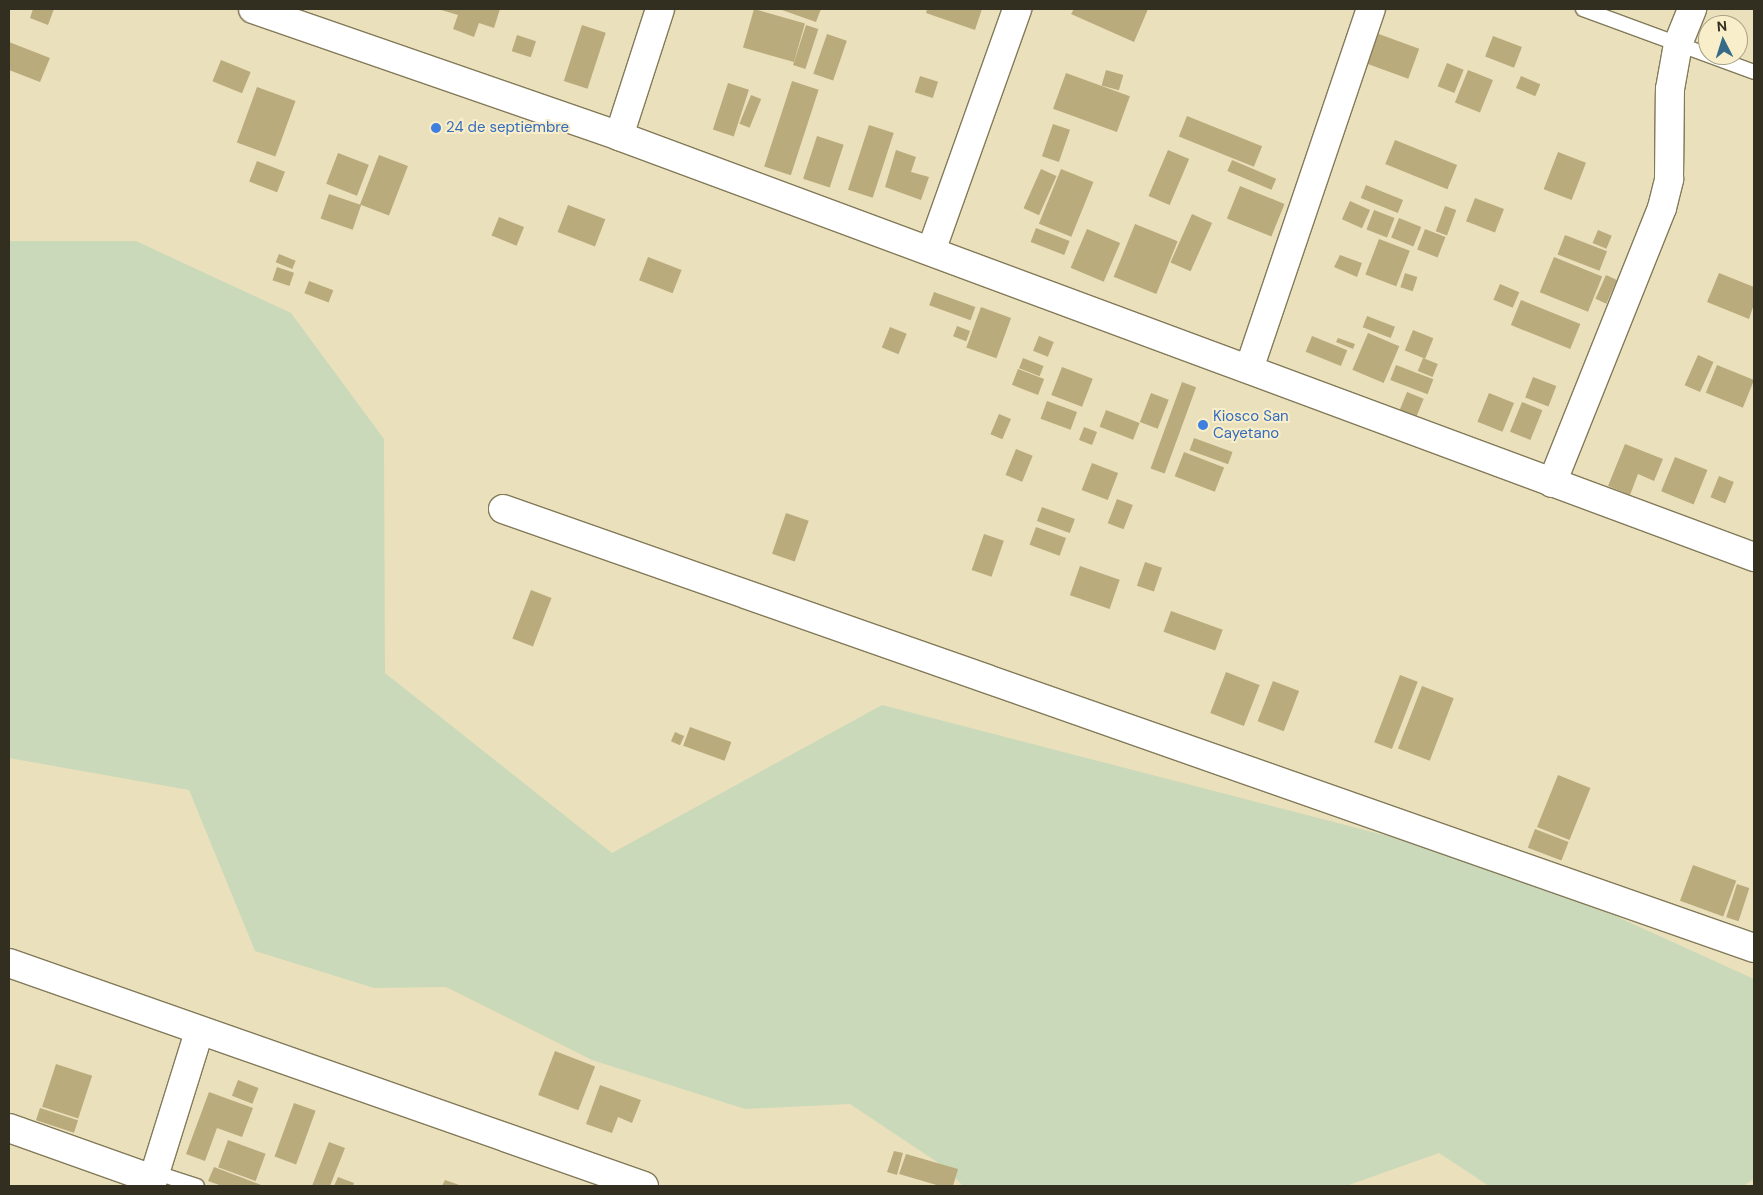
<!DOCTYPE html>
<style>
body{margin:0}
#map{position:relative;width:1763px;height:1195px;overflow:hidden;background:#ebe0bc;font-family:"DM Sans",sans-serif}
div>[style]{position:absolute}
.green>*{inset:0;background:#cad9b9}
.building>*{inset:0;background:#b9ab7c;transform-origin:0 0}
.roads{filter:drop-shadow(1px 0 #837a59) drop-shadow(-1px 0 #837a59) drop-shadow(0 1px #837a59) drop-shadow(0 -1px #837a59)}
.lane>*{height:14px;margin:-7px;padding:0 7px;transform-origin:7px;border-radius:7px;background:#fff}
.street>*{height:28px;margin:-14px;padding:0 14px;transform-origin:14px;border-radius:14px;background:#fff}
.dots>*{width:14px;height:14px;translate:-50% -50%;box-sizing:border-box;border:2px solid #f8eec9;border-radius:50%}
span{translate:-50% -50%;white-space:nowrap;text-align:center;line-height:1.15;-webkit-text-stroke:4px #f8eec9;paint-order:stroke}
.shop-label{font-size:15px;color:#366cbe}
.left{translate:0 -50%;text-align:left}
.frame{position:absolute;inset:0;border:10px solid #322e20;pointer-events:none}
.north{position:absolute;left:1698px;top:15px;width:50px;height:50px;box-sizing:border-box;background:#f8eec9;border:1px solid #a9a185;border-radius:50%;rotate:355deg;font-size:14px;font-weight:700;line-height:20px;text-align:center;color:#322e20}
.north::after{content:'';display:block;margin:auto;width:18px;height:22px;background:#356b86;clip-path:polygon(50% 0,100% 100%,50% 72%,0 100%)}
</style>
<div id="map">
<div class="green">
<div style="clip-path:polygon(9px 241px,136px 241px,291px 313px,384px 439px,385px 673px,612px 853px,882px 705px,1407px 841px,1611px 914px,1754px 979px,1754px 1179px,1743px 1186px,1489px 1186px,1439px 1153px,1346px 1186px,963px 1186px,946px 1168px,850px 1104px,745px 1109px,592px 1060px,446px 987px,374px 988px,255px 951px,189px 790px,9px 758px)"></div>
</div>
<div class="building">
<div style="clip-path:polygon(33px 9px,54px 9px,48px 25px,30px 18px)"></div>
<div style="clip-path:polygon(438px 9px,500px 9px,494px 28px,479px 23px,474px 37px,453px 29px,458px 15px)"></div>
<div style="left:754px;top:9px;width:53px;height:40px;rotate:16deg"></div>
<div style="clip-path:polygon(779px 9px,821px 9px,816px 22px)"></div>
<div style="clip-path:polygon(927px 9px,982px 9px,975px 30px,926px 13px)"></div>
<div style="clip-path:polygon(1074px 9px,1148px 9px,1134px 42px,1071px 14px)"></div>
<div style="left:582px;top:25px;width:25px;height:59px;rotate:18deg"></div>
<div style="left:806px;top:25px;width:13px;height:42px;rotate:18deg"></div>
<div style="left:1376px;top:33px;width:46px;height:32px;rotate:20deg"></div>
<div style="left:827px;top:34px;width:21px;height:42px;rotate:19deg"></div>
<div style="left:517px;top:35px;width:20px;height:17px;rotate:18deg"></div>
<div style="left:1493px;top:36px;width:31px;height:22px;rotate:21deg"></div>
<div style="clip-path:polygon(9px 42px,50px 58px,40px 82px,9px 70px)"></div>
<div style="left:221px;top:60px;width:32px;height:23px;rotate:22deg"></div>
<div style="left:1447px;top:63px;width:18px;height:25px;rotate:22deg"></div>
<div style="left:1106px;top:70px;width:18px;height:16px;rotate:16deg"></div>
<div style="left:1468px;top:70px;width:27px;height:35px;rotate:22deg"></div>
<div style="left:1066px;top:73px;width:68px;height:38px;rotate:20deg"></div>
<div style="left:920px;top:76px;width:19px;height:17px;rotate:18deg"></div>
<div style="left:1521px;top:76px;width:21px;height:13px;rotate:23deg"></div>
<div style="left:792px;top:81px;width:28px;height:90px;rotate:18deg"></div>
<div style="left:728px;top:83px;width:22px;height:49px;rotate:18deg"></div>
<div style="left:257px;top:87px;width:41px;height:59px;rotate:20deg"></div>
<div style="left:751px;top:95px;width:11px;height:31px;rotate:22deg"></div>
<div style="left:1187px;top:116px;width:81px;height:22px;rotate:22deg"></div>
<div style="left:1053px;top:124px;width:18px;height:34px;rotate:19deg"></div>
<div style="left:869px;top:125px;width:26px;height:68px;rotate:18deg"></div>
<div style="left:817px;top:136px;width:28px;height:45px;rotate:18deg"></div>
<div style="left:1395px;top:140px;width:67px;height:26px;rotate:22deg"></div>
<div style="clip-path:polygon(896px 150px,916px 157px,911px 172px,929px 177px,921px 200px,885px 187px)"></div>
<div style="left:1168px;top:150px;width:23px;height:50px;rotate:23deg"></div>
<div style="left:1558px;top:152px;width:30px;height:40px;rotate:21deg"></div>
<div style="left:338px;top:153px;width:33px;height:33px;rotate:21deg"></div>
<div style="left:379px;top:155px;width:31px;height:53px;rotate:21deg"></div>
<div style="left:1232px;top:160px;width:48px;height:12px;rotate:23deg"></div>
<div style="left:257px;top:161px;width:30px;height:22px;rotate:21deg"></div>
<div style="left:1041px;top:169px;width:17px;height:43px;rotate:24deg"></div>
<div style="left:1061px;top:169px;width:35px;height:59px;rotate:22deg"></div>
<div style="left:1366px;top:185px;width:40px;height:14px;rotate:22deg"></div>
<div style="left:1240px;top:186px;width:48px;height:35px;rotate:22deg"></div>
<div style="left:329px;top:194px;width:34px;height:26px;rotate:19deg"></div>
<div style="left:1475px;top:198px;width:31px;height:25px;rotate:21deg"></div>
<div style="left:1350px;top:201px;width:22px;height:20px;rotate:24deg"></div>
<div style="left:568px;top:205px;width:40px;height:29px;rotate:21deg"></div>
<div style="left:1445px;top:206px;width:12px;height:27px;rotate:20deg"></div>
<div style="left:1374px;top:210px;width:22px;height:21px;rotate:21deg"></div>
<div style="left:1192px;top:214px;width:22px;height:53px;rotate:24deg"></div>
<div style="left:499px;top:217px;width:27px;height:20px;rotate:22deg"></div>
<div style="left:1399px;top:218px;width:24px;height:21px;rotate:22deg"></div>
<div style="left:1135px;top:224px;width:46px;height:57px;rotate:22deg"></div>
<div style="left:1036px;top:228px;width:36px;height:15px;rotate:21deg"></div>
<div style="left:1087px;top:229px;width:36px;height:42px;rotate:23deg"></div>
<div style="left:1425px;top:229px;width:22px;height:22px;rotate:21deg"></div>
<div style="left:1598px;top:230px;width:15px;height:14px;rotate:23deg"></div>
<div style="left:1565px;top:235px;width:45px;height:21px;rotate:21deg"></div>
<div style="left:1379px;top:239px;width:33px;height:38px;rotate:21deg"></div>
<div style="left:279px;top:254px;width:18px;height:9px;rotate:22deg"></div>
<div style="clip-path:polygon(1340px 255px,1362px 263px,1357px 277px,1334px 267px)"></div>
<div style="left:648px;top:257px;width:36px;height:25px;rotate:21deg"></div>
<div style="left:1554px;top:257px;width:52px;height:38px;rotate:22deg"></div>
<div style="left:277px;top:267px;width:18px;height:14px;rotate:19deg"></div>
<div style="left:1405px;top:273px;width:13px;height:15px;rotate:18deg"></div>
<div style="clip-path:polygon(1719px 273px,1754px 287px,1754px 304px,1749px 319px,1707px 302px)"></div>
<div style="left:1606px;top:275px;width:12px;height:26px;rotate:24deg"></div>
<div style="left:309px;top:281px;width:26px;height:13px;rotate:21deg"></div>
<div style="left:1500px;top:284px;width:21px;height:17px;rotate:23deg"></div>
<div style="left:934px;top:292px;width:44px;height:14px;rotate:20deg"></div>
<div style="left:1521px;top:300px;width:64px;height:27px;rotate:22deg"></div>
<div style="left:981px;top:307px;width:32px;height:43px;rotate:20deg"></div>
<div style="left:1367px;top:316px;width:30px;height:12px;rotate:21deg"></div>
<div style="left:957px;top:326px;width:14px;height:11px;rotate:21deg"></div>
<div style="left:890px;top:327px;width:18px;height:22px;rotate:22deg"></div>
<div style="left:1413px;top:330px;width:22px;height:22px;rotate:22deg"></div>
<div style="left:1368px;top:333px;width:34px;height:40px;rotate:23deg"></div>
<div style="left:1039px;top:336px;width:16px;height:16px;rotate:22deg"></div>
<div style="left:1312px;top:336px;width:38px;height:17px;rotate:22deg"></div>
<div style="clip-path:polygon(1338px 338px,1355px 344px,1353px 349px,1336px 342px)"></div>
<div style="left:1698px;top:355px;width:17px;height:33px;rotate:24deg"></div>
<div style="left:1023px;top:358px;width:22px;height:11px;rotate:21deg"></div>
<div style="left:1423px;top:358px;width:16px;height:14px;rotate:22deg"></div>
<div style="left:1396px;top:365px;width:40px;height:16px;rotate:21deg"></div>
<div style="left:1717px;top:365px;width:40px;height:30px;rotate:22deg"></div>
<div style="left:1062px;top:367px;width:33px;height:30px;rotate:21deg"></div>
<div style="left:1018px;top:369px;width:28px;height:17px;rotate:21deg"></div>
<div style="left:1533px;top:377px;width:25px;height:22px;rotate:21deg"></div>
<div style="left:1182px;top:382px;width:15px;height:92px;rotate:20deg"></div>
<div style="left:1407px;top:392px;width:18px;height:30px;rotate:22deg"></div>
<div style="left:1151px;top:393px;width:19px;height:31px;rotate:21deg"></div>
<div style="left:1489px;top:393px;width:27px;height:31px;rotate:22deg"></div>
<div style="left:1047px;top:401px;width:32px;height:19px;rotate:20deg"></div>
<div style="left:1522px;top:402px;width:22px;height:32px;rotate:22deg"></div>
<div style="left:1106px;top:410px;width:36px;height:18px;rotate:21deg"></div>
<div style="left:999px;top:414px;width:13px;height:22px;rotate:23deg"></div>
<div style="left:1084px;top:427px;width:14px;height:14px;rotate:21deg"></div>
<div style="left:1194px;top:438px;width:41px;height:13px;rotate:20deg"></div>
<div style="clip-path:polygon(1625px 444px,1663px 459px,1654px 481px,1638px 474px,1630px 495px,1608px 486px)"></div>
<div style="left:1016px;top:449px;width:18px;height:28px;rotate:22deg"></div>
<div style="left:1184px;top:452px;width:43px;height:26px;rotate:21deg"></div>
<div style="left:1675px;top:457px;width:35px;height:37px;rotate:22deg"></div>
<div style="left:1092px;top:463px;width:28px;height:29px;rotate:21deg"></div>
<div style="left:1719px;top:476px;width:16px;height:23px;rotate:22deg"></div>
<div style="left:1117px;top:499px;width:17px;height:26px;rotate:21deg"></div>
<div style="left:1042px;top:507px;width:35px;height:15px;rotate:20deg"></div>
<div style="left:786px;top:513px;width:24px;height:43px;rotate:19deg"></div>
<div style="left:1036px;top:527px;width:32px;height:19px;rotate:20deg"></div>
<div style="left:984px;top:534px;width:21px;height:38px;rotate:19deg"></div>
<div style="left:1145px;top:562px;width:18px;height:25px;rotate:19deg"></div>
<div style="left:1080px;top:566px;width:42px;height:31px;rotate:19deg"></div>
<div style="left:531px;top:590px;width:22px;height:52px;rotate:21deg"></div>
<div style="left:1171px;top:611px;width:55px;height:22px;rotate:20deg"></div>
<div style="left:1226px;top:672px;width:36px;height:44px;rotate:21deg"></div>
<div style="left:1400px;top:675px;width:19px;height:72px;rotate:21deg"></div>
<div style="left:1273px;top:681px;width:28px;height:43px;rotate:21deg"></div>
<div style="left:1422px;top:686px;width:34px;height:67px;rotate:21deg"></div>
<div style="left:690px;top:727px;width:44px;height:20px;rotate:20deg"></div>
<div style="left:675px;top:732px;width:10px;height:10px;rotate:24deg"></div>
<div style="left:1558px;top:775px;width:35px;height:56px;rotate:22deg"></div>
<div style="left:1535px;top:829px;width:36px;height:20px;rotate:21deg"></div>
<div style="left:1693px;top:865px;width:46px;height:38px;rotate:20deg"></div>
<div style="left:1737px;top:884px;width:13px;height:35px;rotate:18deg"></div>
<div style="left:555px;top:1051px;width:43px;height:47px;rotate:21deg"></div>
<div style="left:56px;top:1064px;width:38px;height:45px;rotate:18deg"></div>
<div style="left:238px;top:1080px;width:22px;height:17px;rotate:21deg"></div>
<div style="clip-path:polygon(600px 1085px,641px 1100px,632px 1123px,618px 1117px,612px 1133px,586px 1124px)"></div>
<div style="clip-path:polygon(209px 1092px,253px 1108px,242px 1137px,217px 1128px,205px 1161px,186px 1154px)"></div>
<div style="left:294px;top:1103px;width:23px;height:57px;rotate:20deg"></div>
<div style="left:40px;top:1108px;width:40px;height:13px;rotate:18deg"></div>
<div style="left:228px;top:1140px;width:40px;height:29px;rotate:20deg"></div>
<div style="clip-path:polygon(329px 1142px,345px 1148px,330px 1186px,312px 1186px)"></div>
<div style="clip-path:polygon(894px 1151px,903px 1153px,897px 1175px,887px 1172px)"></div>
<div style="clip-path:polygon(906px 1154px,958px 1169px,953px 1186px,940px 1186px,899px 1174px)"></div>
<div style="clip-path:polygon(214px 1167px,264px 1186px,222px 1186px,208px 1181px)"></div>
<div style="clip-path:polygon(338px 1177px,354px 1183px,353px 1186px,334px 1186px)"></div>
<div style="clip-path:polygon(445px 1180px,462px 1186px,442px 1186px)"></div>
</div>
<div class="roads">
<div class="lane">
<div style="left:1583px;top:9px;width:182px;rotate:20.2deg"></div>
<div style="left:154px;top:1172px;width:45px;rotate:18deg"></div>
</div>
<div class="street">
<div style="left:253px;top:9px;width:387px;rotate:19.1deg"></div>
<div style="left:619px;top:136px;width:1211px;rotate:20.35deg"></div>
<div style="left:619px;top:136px;width:133px;rotate:-72.1deg"></div>
<div style="left:931px;top:251px;width:257px;rotate:-70.4deg"></div>
<div style="left:1249px;top:369px;width:380px;rotate:-71.3deg"></div>
<div style="left:1552px;top:483px;width:296px;rotate:-68.2deg"></div>
<div style="left:1662px;top:208px;width:30px;rotate:-76deg"></div>
<div style="left:1669px;top:179px;width:90px;rotate:-89.4deg"></div>
<div style="left:1670px;top:89px;width:46px;rotate:-79.9deg"></div>
<div style="left:1678px;top:44px;width:38px;rotate:-68deg"></div>
<div style="left:503px;top:509px;width:1326px;rotate:19.34deg"></div>
<div style="left:9px;top:963px;width:673px;rotate:19.35deg"></div>
<div style="left:9px;top:1128px;width:152px;rotate:19.6deg"></div>
<div style="left:151px;top:1186px;width:161px;rotate:-72.7deg"></div>
</div>
</div>
<div class="dots">
<div style="left:436px;top:128px;background:#3f7fe0"></div>
<div style="left:1203px;top:425px;background:#3f7fe0"></div>
</div>
<div class="shop-label">
<span class="left" style="left:446px;top:128px">24 de septiembre</span>
<span class="left" style="left:1213px;top:425px">Kiosco San<br>Cayetano</span>
</div>
<div class="frame"></div>
<div class="north">N</div>
</div>
